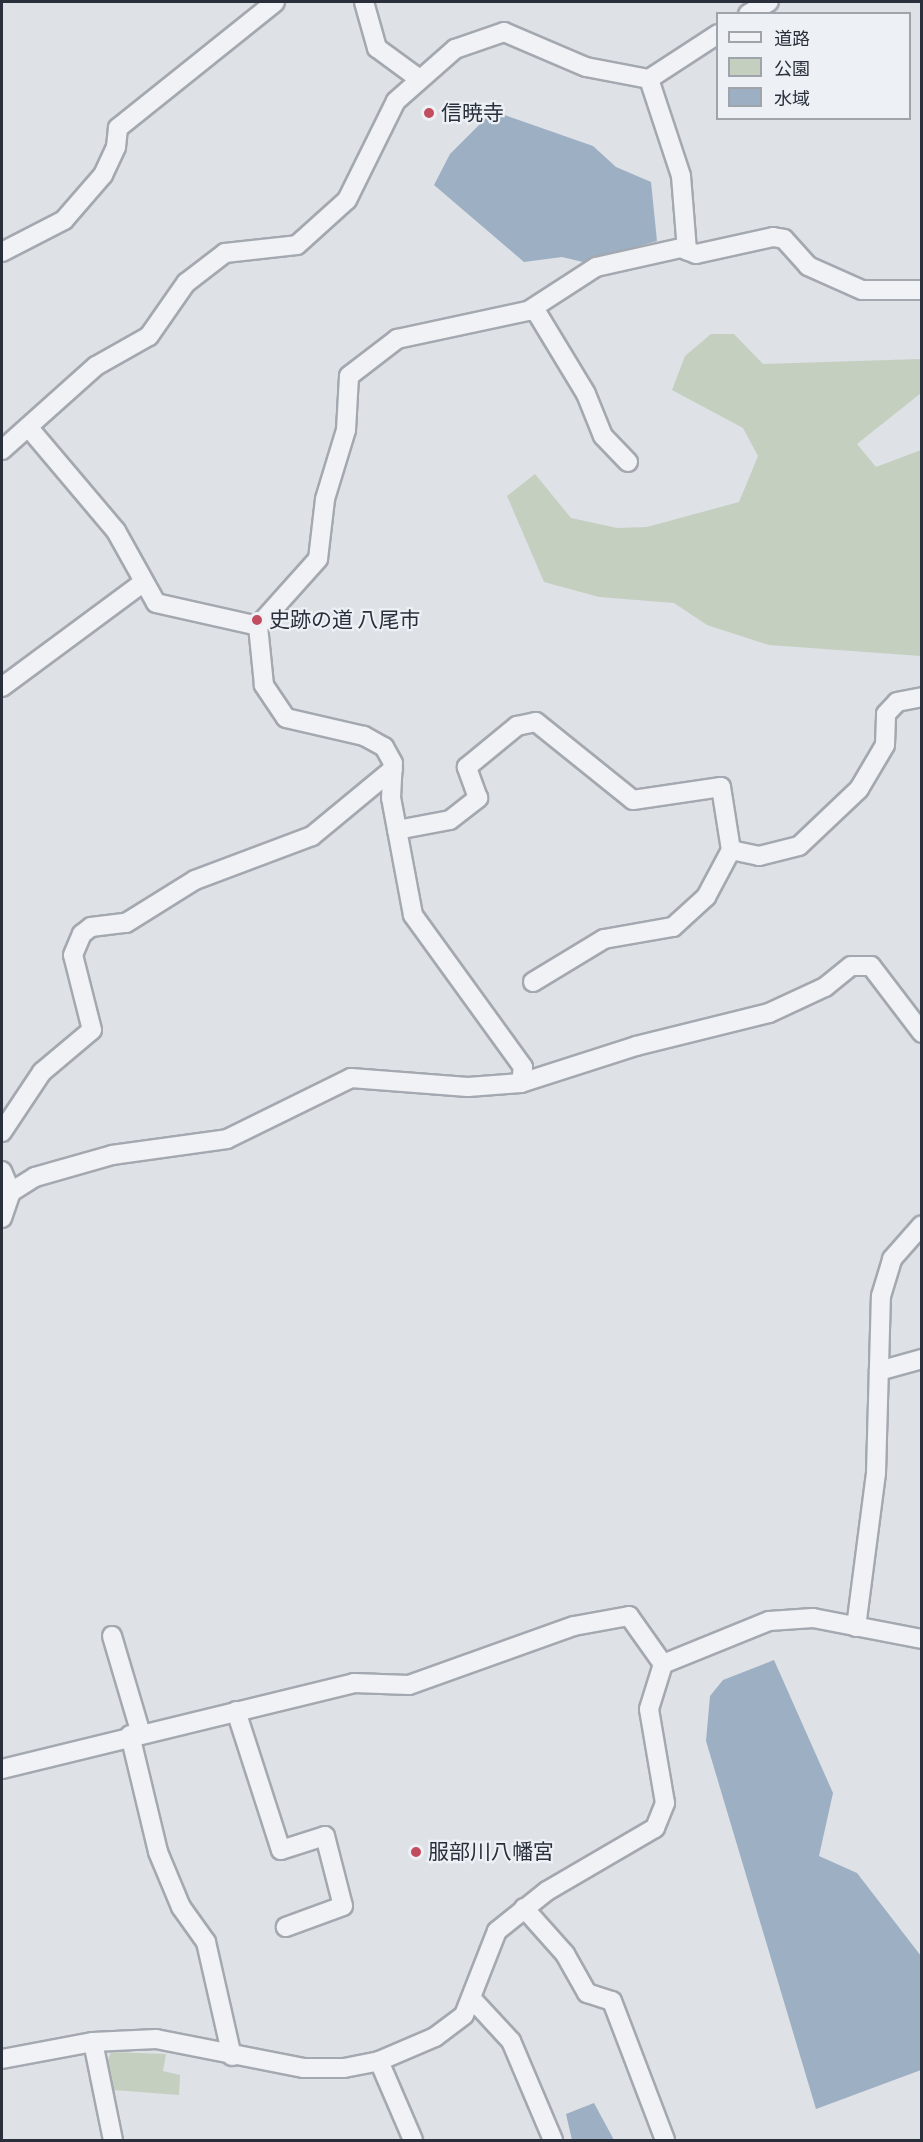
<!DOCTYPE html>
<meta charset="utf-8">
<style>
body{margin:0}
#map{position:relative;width:923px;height:2142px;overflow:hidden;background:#dee1e6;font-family:"PT Sans Narrow","Noto Sans JP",sans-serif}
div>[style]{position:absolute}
.green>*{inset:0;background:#c4cfc0}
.water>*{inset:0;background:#9cafc3}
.roads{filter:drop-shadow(2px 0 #a4a8b0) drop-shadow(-2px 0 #a4a8b0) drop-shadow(0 2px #a4a8b0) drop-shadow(0 -2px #a4a8b0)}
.street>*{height:18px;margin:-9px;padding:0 9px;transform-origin:9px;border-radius:9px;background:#f0f2f5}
.dots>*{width:16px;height:16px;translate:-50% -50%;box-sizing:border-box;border:3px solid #edf0f4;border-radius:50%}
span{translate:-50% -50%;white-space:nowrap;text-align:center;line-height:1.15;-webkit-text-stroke:4.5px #edf0f4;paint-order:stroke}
.poi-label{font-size:21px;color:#29303c}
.left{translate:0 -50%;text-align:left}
.frame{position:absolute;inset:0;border:3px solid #29303c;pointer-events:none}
.legend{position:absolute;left:716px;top:12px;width:195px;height:108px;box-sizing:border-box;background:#edf0f4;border:2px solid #9fa3aa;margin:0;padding:8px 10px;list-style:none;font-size:18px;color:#29303c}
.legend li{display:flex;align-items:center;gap:12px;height:30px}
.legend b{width:30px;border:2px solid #9fa3aa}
</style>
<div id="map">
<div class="green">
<div style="clip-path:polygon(711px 334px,734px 334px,763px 364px,921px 359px,921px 393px,857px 444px,876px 467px,921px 450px,921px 656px,769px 645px,707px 625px,674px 603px,599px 597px,544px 582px,507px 496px,535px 474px,571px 518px,617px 528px,647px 527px,739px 502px,758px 456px,743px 428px,672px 390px,685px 356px)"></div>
<div style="clip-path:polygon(111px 2052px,166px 2054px,163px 2071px,180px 2075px,179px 2095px,114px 2090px,106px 2064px)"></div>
</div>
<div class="water">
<div style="clip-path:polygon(493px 111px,593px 146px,616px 167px,651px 182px,657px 241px,583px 262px,562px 257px,524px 262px,434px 185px,450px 154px)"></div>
<div style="clip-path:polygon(774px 1660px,833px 1793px,819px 1856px,857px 1873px,921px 1956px,921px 2070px,816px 2109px,706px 1741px,710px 1696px,723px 1680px)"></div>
<div style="clip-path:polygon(594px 2103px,614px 2140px,572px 2140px,566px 2114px)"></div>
</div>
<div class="roads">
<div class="street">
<div style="left:364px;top:2px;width:48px;rotate:74.2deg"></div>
<div style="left:377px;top:48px;width:51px;rotate:36.2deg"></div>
<div style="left:748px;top:14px;width:24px;rotate:-30deg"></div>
<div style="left:649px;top:79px;width:102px;rotate:71.7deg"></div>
<div style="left:681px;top:176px;width:75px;rotate:85.4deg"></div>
<div style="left:2px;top:252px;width:70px;rotate:-27.3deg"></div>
<div style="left:64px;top:220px;width:60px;rotate:-49.1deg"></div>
<div style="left:103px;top:175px;width:31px;rotate:-65deg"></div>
<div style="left:116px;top:147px;width:19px;rotate:-84deg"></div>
<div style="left:118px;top:128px;width:201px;rotate:-38.7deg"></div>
<div style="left:534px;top:308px;width:100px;rotate:58.8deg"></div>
<div style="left:586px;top:394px;width:45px;rotate:68deg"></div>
<div style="left:603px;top:436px;width:36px;rotate:46deg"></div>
<div style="left:29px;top:428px;width:135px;rotate:49.8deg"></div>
<div style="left:116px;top:531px;width:82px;rotate:60.9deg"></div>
<div style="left:156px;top:603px;width:105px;rotate:12.7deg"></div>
<div style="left:2px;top:450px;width:126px;rotate:-41.8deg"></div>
<div style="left:96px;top:366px;width:61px;rotate:-29.5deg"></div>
<div style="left:149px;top:336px;width:65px;rotate:-55.1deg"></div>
<div style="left:186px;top:283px;width:49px;rotate:-37.6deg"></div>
<div style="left:225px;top:253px;width:72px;rotate:-6.3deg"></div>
<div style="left:297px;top:245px;width:67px;rotate:-42deg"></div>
<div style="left:347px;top:200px;width:110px;rotate:-63.7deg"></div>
<div style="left:396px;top:101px;width:79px;rotate:-41.4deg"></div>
<div style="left:455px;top:49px;width:52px;rotate:-19.1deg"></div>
<div style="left:504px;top:32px;width:89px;rotate:23.1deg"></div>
<div style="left:586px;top:67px;width:64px;rotate:10.8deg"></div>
<div style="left:649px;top:79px;width:82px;rotate:-33.1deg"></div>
<div style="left:2px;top:687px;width:173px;rotate:-36.5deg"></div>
<div style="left:397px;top:830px;width:54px;rotate:-10.7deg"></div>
<div style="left:450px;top:820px;width:36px;rotate:-38deg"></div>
<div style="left:478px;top:798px;width:33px;rotate:-110deg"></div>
<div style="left:467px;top:767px;width:65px;rotate:-39.4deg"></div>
<div style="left:517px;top:726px;width:19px;rotate:-12deg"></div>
<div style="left:536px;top:722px;width:124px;rotate:38.8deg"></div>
<div style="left:633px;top:800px;width:89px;rotate:-8.4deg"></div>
<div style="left:721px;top:787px;width:64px;rotate:81deg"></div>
<div style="left:731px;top:850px;width:29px;rotate:12deg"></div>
<div style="left:759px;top:856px;width:41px;rotate:-14deg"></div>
<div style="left:799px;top:846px;width:83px;rotate:-43.5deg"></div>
<div style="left:859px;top:789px;width:51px;rotate:-59.4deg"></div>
<div style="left:885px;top:745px;width:31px;rotate:-88deg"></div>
<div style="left:886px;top:714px;width:16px;rotate:-47deg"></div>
<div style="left:897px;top:702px;width:25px;rotate:-11deg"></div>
<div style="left:533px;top:982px;width:83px;rotate:-31.2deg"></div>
<div style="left:604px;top:939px;width:70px;rotate:-9.9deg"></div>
<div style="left:673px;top:927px;width:45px;rotate:-42.3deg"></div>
<div style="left:706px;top:897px;width:53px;rotate:-62deg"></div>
<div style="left:521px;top:1083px;width:16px;rotate:-83deg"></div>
<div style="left:523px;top:1067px;width:188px;rotate:-125.9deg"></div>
<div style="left:413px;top:915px;width:119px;rotate:-100.6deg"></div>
<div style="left:391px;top:798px;width:35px;rotate:-87deg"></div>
<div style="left:393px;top:763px;width:18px;rotate:-119deg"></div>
<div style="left:384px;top:747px;width:23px;rotate:-151deg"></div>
<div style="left:364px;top:736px;width:80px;rotate:-167deg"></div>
<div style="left:286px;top:718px;width:40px;rotate:-124deg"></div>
<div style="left:264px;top:685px;width:59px;rotate:-95.8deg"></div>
<div style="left:258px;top:626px;width:90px;rotate:-48.2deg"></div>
<div style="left:318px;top:559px;width:60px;rotate:-83.3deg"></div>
<div style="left:325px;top:499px;width:72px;rotate:-73.1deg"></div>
<div style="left:346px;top:430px;width:54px;rotate:-86.8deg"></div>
<div style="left:349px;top:376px;width:61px;rotate:-37.6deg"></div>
<div style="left:397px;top:339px;width:134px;rotate:-12.1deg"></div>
<div style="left:528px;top:311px;width:81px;rotate:-32.9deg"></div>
<div style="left:596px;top:267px;width:87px;rotate:-12.6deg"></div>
<div style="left:681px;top:248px;width:16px;rotate:22deg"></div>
<div style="left:696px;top:254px;width:79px;rotate:-12.4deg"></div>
<div style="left:773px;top:237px;width:11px;rotate:10deg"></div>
<div style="left:784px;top:239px;width:36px;rotate:48deg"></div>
<div style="left:808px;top:266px;width:59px;rotate:24deg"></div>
<div style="left:862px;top:290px;width:60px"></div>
<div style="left:2px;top:1132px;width:72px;rotate:-56.3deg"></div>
<div style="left:42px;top:1072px;width:65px;rotate:-40deg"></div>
<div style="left:92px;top:1030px;width:77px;rotate:-104.2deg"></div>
<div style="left:73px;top:955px;width:23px;rotate:-67deg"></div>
<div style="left:82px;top:934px;width:11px;rotate:-38deg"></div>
<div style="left:91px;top:927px;width:35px;rotate:-7deg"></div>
<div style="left:126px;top:923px;width:81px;rotate:-31.9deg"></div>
<div style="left:195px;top:880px;width:125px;rotate:-20.6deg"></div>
<div style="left:312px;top:836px;width:105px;rotate:-39.6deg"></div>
<div style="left:2px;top:1171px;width:23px;rotate:67deg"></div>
<div style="left:2px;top:1218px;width:28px;rotate:-71deg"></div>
<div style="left:11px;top:1192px;width:28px;rotate:-32deg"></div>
<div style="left:35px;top:1177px;width:80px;rotate:-15.9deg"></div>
<div style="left:112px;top:1155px;width:116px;rotate:-7.9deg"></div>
<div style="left:227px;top:1139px;width:138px;rotate:-26.2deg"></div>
<div style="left:351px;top:1078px;width:117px;rotate:4.4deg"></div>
<div style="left:468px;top:1087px;width:53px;rotate:-4.3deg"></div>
<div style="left:521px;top:1083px;width:121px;rotate:-17.8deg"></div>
<div style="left:636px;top:1046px;width:137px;rotate:-13.9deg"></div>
<div style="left:769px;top:1013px;width:62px;rotate:-24.9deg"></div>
<div style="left:825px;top:987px;width:33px;rotate:-39deg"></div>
<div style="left:851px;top:966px;width:20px"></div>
<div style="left:871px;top:966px;width:84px;rotate:52.7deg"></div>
<div style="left:879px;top:1371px;width:45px;rotate:-15.6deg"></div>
<div style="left:856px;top:1627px;width:155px;rotate:-82.6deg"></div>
<div style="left:876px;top:1473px;width:177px;rotate:-88.4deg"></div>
<div style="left:881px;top:1296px;width:39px;rotate:-73deg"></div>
<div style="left:892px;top:1259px;width:45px;rotate:-48.6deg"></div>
<div style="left:112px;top:1636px;width:102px;rotate:73.5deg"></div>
<div style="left:236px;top:1711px;width:146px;rotate:72.1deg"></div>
<div style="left:281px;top:1850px;width:46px;rotate:-17.7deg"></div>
<div style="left:325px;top:1836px;width:72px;rotate:75.6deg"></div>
<div style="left:343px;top:1906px;width:61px;rotate:159.8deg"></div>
<div style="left:130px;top:1735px;width:120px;rotate:76.5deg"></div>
<div style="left:158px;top:1852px;width:60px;rotate:67.3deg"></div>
<div style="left:181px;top:1907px;width:43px;rotate:54.5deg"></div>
<div style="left:206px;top:1942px;width:117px;rotate:77.2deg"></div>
<div style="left:2px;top:1769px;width:362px;rotate:-13.7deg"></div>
<div style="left:354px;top:1683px;width:55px;rotate:2.1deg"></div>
<div style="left:409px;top:1685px;width:175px;rotate:-19.7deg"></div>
<div style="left:574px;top:1626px;width:56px;rotate:-10.3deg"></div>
<div style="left:629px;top:1616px;width:59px;rotate:54.7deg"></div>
<div style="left:524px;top:1908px;width:62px;rotate:48.3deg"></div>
<div style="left:565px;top:1954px;width:45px;rotate:60.6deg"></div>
<div style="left:587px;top:1993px;width:26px;rotate:18deg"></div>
<div style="left:612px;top:2001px;width:149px;rotate:69.1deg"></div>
<div style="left:473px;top:2000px;width:56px;rotate:47.2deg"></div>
<div style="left:511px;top:2041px;width:108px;rotate:67deg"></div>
<div style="left:93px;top:2042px;width:100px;rotate:78.5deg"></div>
<div style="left:2px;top:2059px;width:93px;rotate:-10.6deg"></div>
<div style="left:93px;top:2042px;width:63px;rotate:-2.7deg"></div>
<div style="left:156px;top:2039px;width:151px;rotate:11.1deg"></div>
<div style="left:304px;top:2068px;width:40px"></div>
<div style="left:344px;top:2068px;width:36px;rotate:-11deg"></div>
<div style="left:379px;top:2061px;width:61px;rotate:-23.2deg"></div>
<div style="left:435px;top:2037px;width:36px;rotate:-37deg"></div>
<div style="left:464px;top:2015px;width:90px;rotate:-68.6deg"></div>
<div style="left:497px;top:1931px;width:64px;rotate:-38.7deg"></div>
<div style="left:547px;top:1891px;width:125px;rotate:-30.3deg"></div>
<div style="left:655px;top:1828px;width:27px;rotate:-68deg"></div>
<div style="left:665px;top:1803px;width:95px;rotate:-99.7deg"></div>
<div style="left:649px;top:1709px;width:47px;rotate:-72.7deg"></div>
<div style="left:663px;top:1664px;width:114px;rotate:-22.1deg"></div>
<div style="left:769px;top:1621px;width:44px;rotate:-3.9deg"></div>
<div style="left:813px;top:1618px;width:111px;rotate:10.9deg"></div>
<div style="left:379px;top:2061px;width:86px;rotate:66.7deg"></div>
</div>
</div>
<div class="dots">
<div style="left:429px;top:113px;background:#c24d5f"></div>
<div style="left:257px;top:620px;background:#c24d5f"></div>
<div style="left:416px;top:1852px;background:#c24d5f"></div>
</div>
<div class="poi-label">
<span class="left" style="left:441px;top:113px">信暁寺</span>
<span class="left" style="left:269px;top:620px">史跡の道 八尾市</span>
<span class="left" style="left:428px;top:1852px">服部川八幡宮</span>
</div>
<div class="frame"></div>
<ul class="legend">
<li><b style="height:8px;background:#f0f2f5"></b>道路</li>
<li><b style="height:16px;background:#c4cfc0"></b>公園</li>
<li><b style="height:16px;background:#9cafc3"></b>水域</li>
</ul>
</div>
